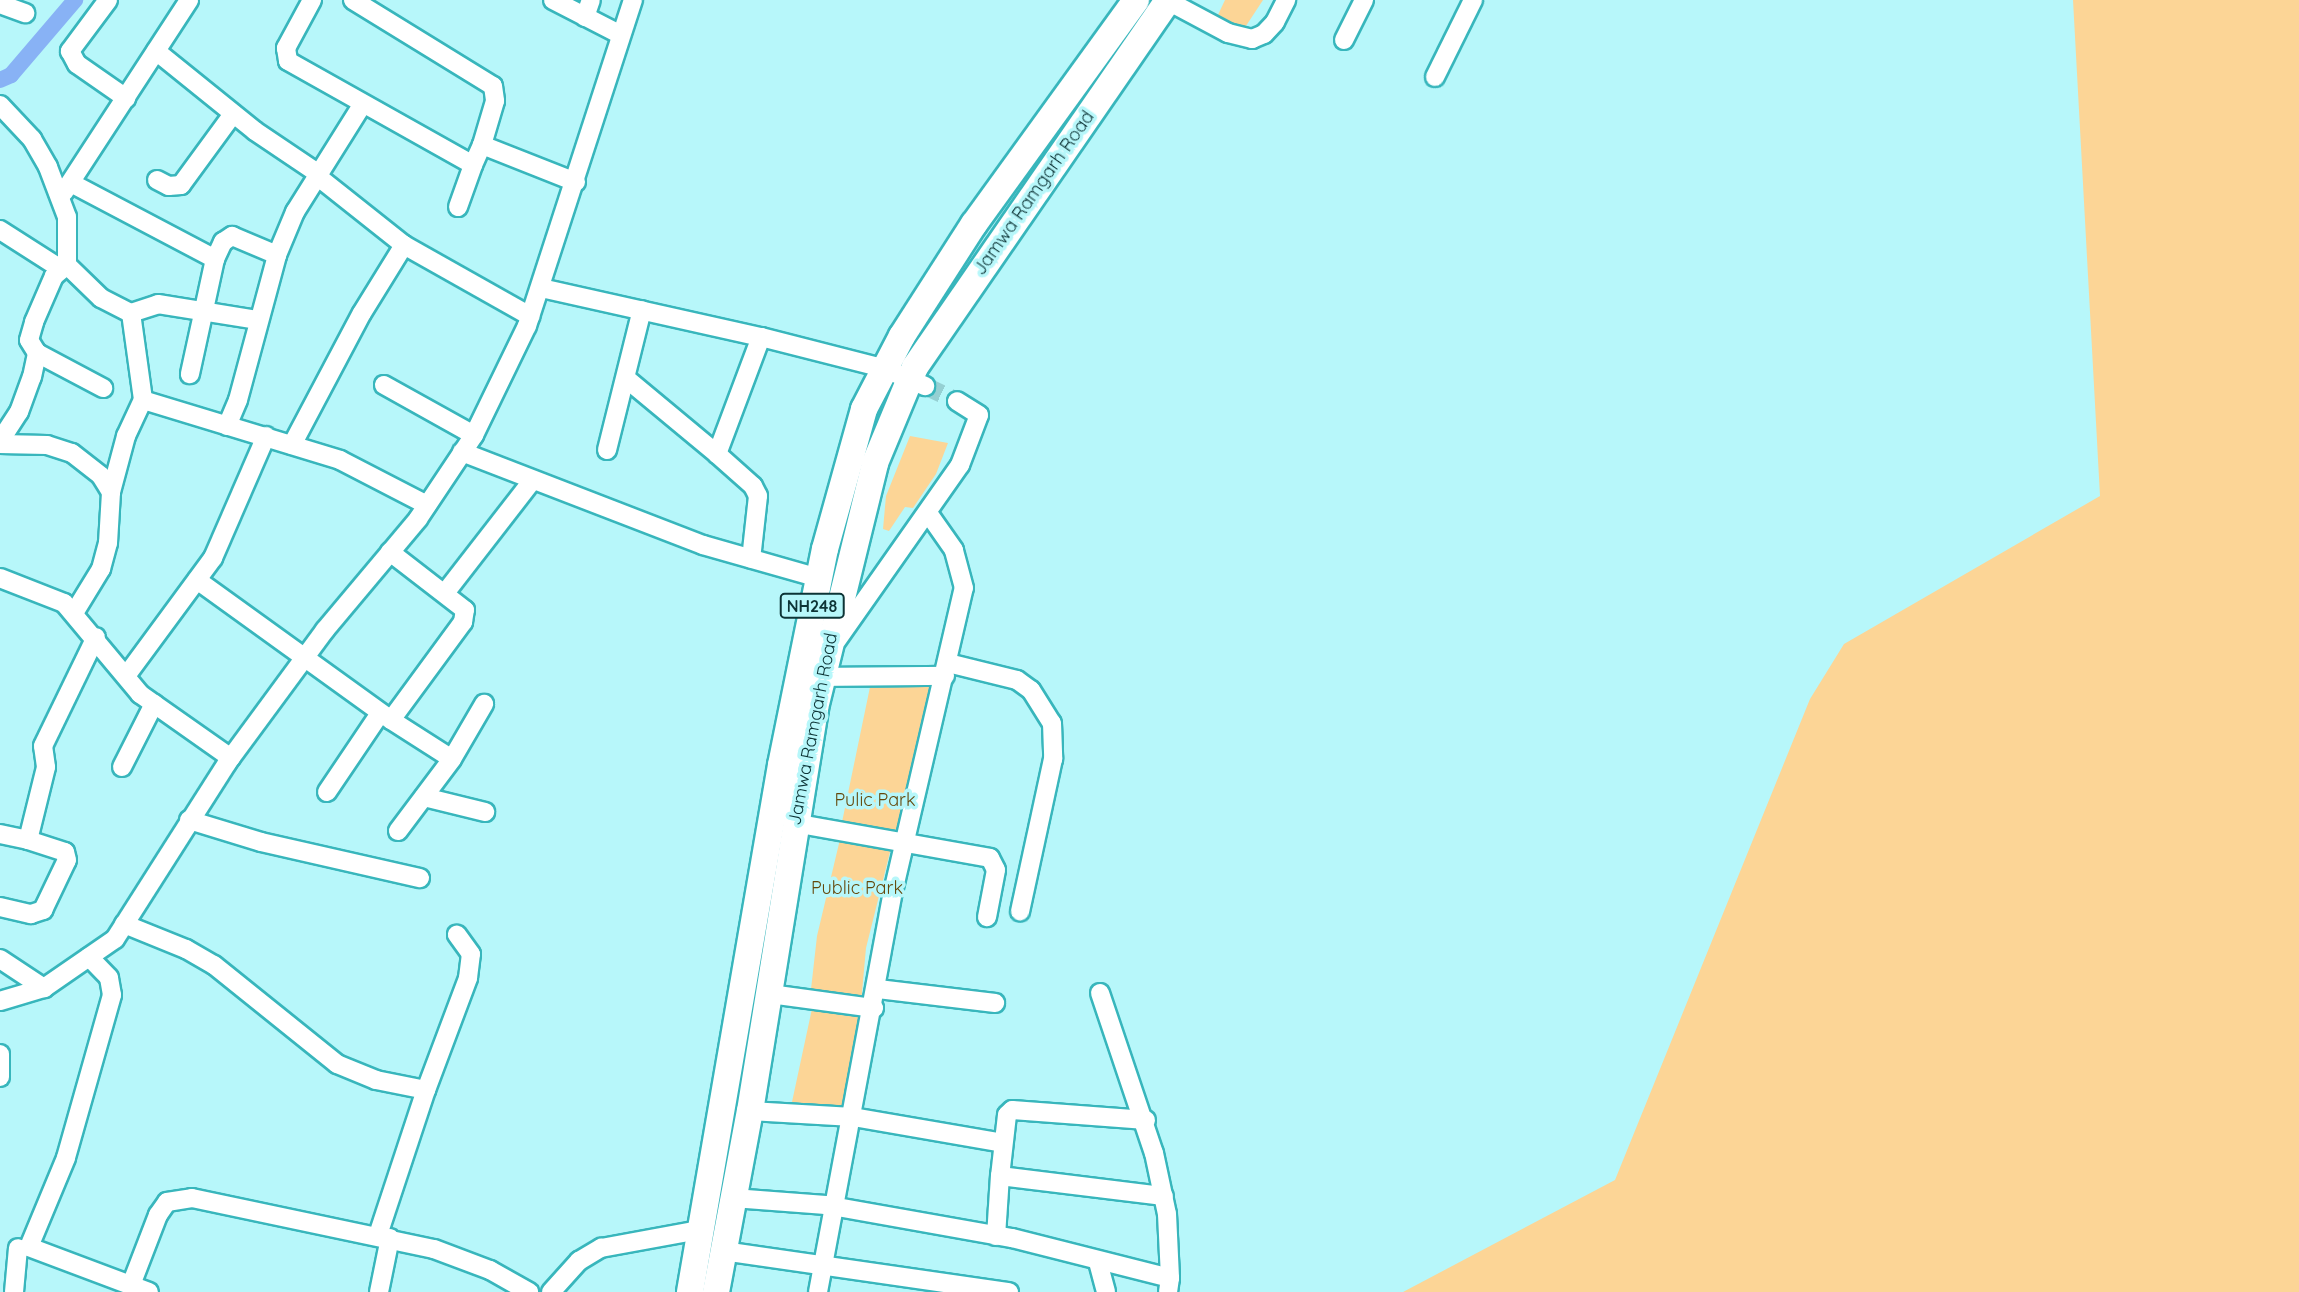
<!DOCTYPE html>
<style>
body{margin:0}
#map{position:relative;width:2299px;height:1292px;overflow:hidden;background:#b7f7fa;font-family:Quicksand,sans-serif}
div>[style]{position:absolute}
.green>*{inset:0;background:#fcd596}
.canal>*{height:16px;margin:-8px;padding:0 8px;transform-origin:8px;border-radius:8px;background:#88b2f5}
.minor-tunnel>*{height:18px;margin-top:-9px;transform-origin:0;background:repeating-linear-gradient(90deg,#95d0d3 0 18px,transparent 0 27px)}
.roads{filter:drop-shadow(2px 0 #38b6bc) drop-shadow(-2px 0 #38b6bc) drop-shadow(0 2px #38b6bc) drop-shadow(0 -2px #38b6bc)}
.minor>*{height:18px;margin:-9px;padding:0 9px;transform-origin:9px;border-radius:9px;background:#fff}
.highway>*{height:26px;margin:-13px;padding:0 13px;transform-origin:13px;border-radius:13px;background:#fff}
span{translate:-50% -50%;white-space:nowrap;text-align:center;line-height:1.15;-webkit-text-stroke:7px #b7f7fa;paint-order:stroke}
.shield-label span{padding:2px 5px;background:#b7f7fa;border:2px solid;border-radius:5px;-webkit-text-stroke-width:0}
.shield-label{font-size:16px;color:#0d3436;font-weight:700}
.street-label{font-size:18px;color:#0d3436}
.park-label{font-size:18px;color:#64470a}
</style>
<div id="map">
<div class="green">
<div style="clip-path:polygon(1225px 0,1263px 0,1242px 32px,1217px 17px)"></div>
<div style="clip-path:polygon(2073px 0,2299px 0,2299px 1292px,1403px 1292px,1615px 1180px,1810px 699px,1844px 644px,2100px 496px)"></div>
<div style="clip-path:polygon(910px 436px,948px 443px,936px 474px,913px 508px,905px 507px,889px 531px,883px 529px,886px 496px)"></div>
<div style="clip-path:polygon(936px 681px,911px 768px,902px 827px,887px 833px,841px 827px,870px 687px)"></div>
<div style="clip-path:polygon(841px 835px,891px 848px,866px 948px,860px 1014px,843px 1105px,828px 1106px,792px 1102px,813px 1004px,810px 998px,817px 936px)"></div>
</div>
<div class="canal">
<div style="left:0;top:80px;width:12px;rotate:-24deg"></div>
<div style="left:11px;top:75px;width:99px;rotate:-49.5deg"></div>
</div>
<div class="minor-tunnel">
<div style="left:925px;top:386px;width:35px;rotate:25deg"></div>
</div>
<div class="roads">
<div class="minor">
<div style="left:108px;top:0;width:64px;rotate:126.7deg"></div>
<div style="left:70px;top:51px;width:15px;rotate:62deg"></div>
<div style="left:77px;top:64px;width:60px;rotate:34.8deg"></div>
<div style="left:312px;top:0;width:55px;rotate:118.4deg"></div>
<div style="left:286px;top:48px;width:13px;rotate:81deg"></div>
<div style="left:288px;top:61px;width:212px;rotate:29.3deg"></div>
<div style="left:473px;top:165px;width:22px;rotate:-66deg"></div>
<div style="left:482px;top:145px;width:101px;rotate:21.5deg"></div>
<div style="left:353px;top:0;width:164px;rotate:31.6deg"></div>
<div style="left:493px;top:86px;width:15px;rotate:82deg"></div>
<div style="left:495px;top:101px;width:46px;rotate:106.5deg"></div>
<div style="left:553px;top:0;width:76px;rotate:27.2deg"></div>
<div style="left:1168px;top:1px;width:68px;rotate:28.1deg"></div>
<div style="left:1228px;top:33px;width:25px;rotate:14deg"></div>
<div style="left:1252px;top:39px;width:13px;rotate:-23deg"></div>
<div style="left:1264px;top:34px;width:16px;rotate:-47deg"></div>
<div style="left:1275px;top:22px;width:25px;rotate:-63deg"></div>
<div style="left:0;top:4px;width:27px;rotate:20deg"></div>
<div style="left:585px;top:17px;width:18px;rotate:-71deg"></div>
<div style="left:1344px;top:40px;width:45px;rotate:-63.4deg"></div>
<div style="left:156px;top:51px;width:127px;rotate:38.9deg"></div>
<div style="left:255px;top:131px;width:77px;rotate:33.9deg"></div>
<div style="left:1435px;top:77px;width:86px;rotate:-63.7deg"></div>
<div style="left:0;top:105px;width:47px;rotate:46.7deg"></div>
<div style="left:32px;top:139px;width:32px;rotate:60deg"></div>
<div style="left:48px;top:167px;width:53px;rotate:69.2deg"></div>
<div style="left:67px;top:217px;width:48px;rotate:90deg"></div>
<div style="left:67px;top:265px;width:47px;rotate:44.1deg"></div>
<div style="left:101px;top:298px;width:34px;rotate:27deg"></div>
<div style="left:131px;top:313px;width:88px;rotate:82.1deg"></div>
<div style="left:143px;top:400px;width:206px;rotate:16.9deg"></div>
<div style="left:340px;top:460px;width:98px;rotate:27.3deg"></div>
<div style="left:317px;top:176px;width:111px;rotate:38.4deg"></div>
<div style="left:157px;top:180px;width:13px;rotate:27deg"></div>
<div style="left:169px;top:186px;width:12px;rotate:-5deg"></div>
<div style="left:181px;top:185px;width:88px;rotate:-53.8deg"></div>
<div style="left:71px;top:183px;width:163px;rotate:27.8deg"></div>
<div style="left:215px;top:259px;width:118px;rotate:102.3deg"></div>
<div style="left:64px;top:192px;width:229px;rotate:-56.9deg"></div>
<div style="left:458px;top:207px;width:45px;rotate:-70.3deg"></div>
<div style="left:0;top:230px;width:72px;rotate:32.6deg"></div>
<div style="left:215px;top:259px;width:19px;rotate:-65deg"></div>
<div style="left:223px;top:242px;width:11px;rotate:-34deg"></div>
<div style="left:232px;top:236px;width:49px;rotate:22.9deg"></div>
<div style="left:541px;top:288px;width:225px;rotate:12.6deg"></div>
<div style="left:761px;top:337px;width:126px;rotate:14.3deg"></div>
<div style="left:883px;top:368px;width:46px;rotate:23.2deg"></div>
<div style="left:131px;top:313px;width:28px;rotate:-18deg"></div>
<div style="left:158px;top:304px;width:100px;rotate:9.2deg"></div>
<div style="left:37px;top:353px;width:75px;rotate:27.9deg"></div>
<div style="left:628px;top:380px;width:116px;rotate:39.7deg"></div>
<div style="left:717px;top:454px;width:125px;rotate:-69.4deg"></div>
<div style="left:384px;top:385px;width:103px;rotate:29.1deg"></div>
<div style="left:227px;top:426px;width:28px;rotate:-67deg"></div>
<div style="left:238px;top:400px;width:150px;rotate:-74.9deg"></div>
<div style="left:277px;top:255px;width:47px;rotate:-67.3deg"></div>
<div style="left:295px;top:212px;width:126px;rotate:-57.9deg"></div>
<div style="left:0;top:441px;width:35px;rotate:-57deg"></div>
<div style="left:19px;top:412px;width:37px;rotate:-70deg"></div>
<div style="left:32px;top:377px;width:25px;rotate:-78deg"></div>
<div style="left:37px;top:353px;width:15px;rotate:-122deg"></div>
<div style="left:29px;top:340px;width:19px;rotate:-74deg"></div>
<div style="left:34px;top:322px;width:50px;rotate:-66.5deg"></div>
<div style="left:54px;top:276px;width:17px;rotate:-40deg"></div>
<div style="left:0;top:444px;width:47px;rotate:1.2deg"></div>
<div style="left:47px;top:445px;width:26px;rotate:18deg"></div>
<div style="left:72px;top:453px;width:37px;rotate:38deg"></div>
<div style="left:101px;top:476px;width:19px;rotate:58deg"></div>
<div style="left:292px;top:445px;width:149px;rotate:-62.1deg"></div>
<div style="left:362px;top:313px;width:80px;rotate:-58.3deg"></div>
<div style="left:404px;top:245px;width:145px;rotate:29.4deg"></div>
<div style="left:607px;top:450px;width:144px;rotate:-76deg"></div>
<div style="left:462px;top:452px;width:258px;rotate:21.1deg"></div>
<div style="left:703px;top:545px;width:121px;rotate:15.9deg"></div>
<div style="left:717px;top:454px;width:48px;rotate:41.6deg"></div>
<div style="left:753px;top:486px;width:11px;rotate:63deg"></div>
<div style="left:758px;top:496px;width:63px;rotate:96.3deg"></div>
<div style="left:0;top:578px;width:69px;rotate:21.3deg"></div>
<div style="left:64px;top:603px;width:119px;rotate:50.1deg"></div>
<div style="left:140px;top:694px;width:111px;rotate:35.1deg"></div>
<div style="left:197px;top:580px;width:239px;rotate:35.8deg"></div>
<div style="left:391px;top:720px;width:122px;rotate:-53.7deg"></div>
<div style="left:463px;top:622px;width:12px;rotate:-81deg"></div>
<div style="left:465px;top:610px;width:95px;rotate:-142.3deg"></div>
<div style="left:445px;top:593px;width:142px;rotate:-52.2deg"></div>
<div style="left:74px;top:613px;width:52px;rotate:-58.5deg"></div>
<div style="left:101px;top:569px;width:27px;rotate:-75deg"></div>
<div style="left:108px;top:543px;width:51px;rotate:-86.6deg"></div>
<div style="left:111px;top:492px;width:58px;rotate:-75deg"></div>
<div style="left:126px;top:436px;width:40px;rotate:-65deg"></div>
<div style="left:837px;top:640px;width:214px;rotate:-54.9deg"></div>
<div style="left:960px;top:465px;width:53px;rotate:-69.2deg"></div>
<div style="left:979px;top:415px;width:26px;rotate:-148deg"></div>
<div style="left:948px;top:663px;width:71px;rotate:13.8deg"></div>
<div style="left:1017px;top:680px;width:17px;rotate:36deg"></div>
<div style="left:1031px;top:690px;width:39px;rotate:58deg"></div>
<div style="left:1052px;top:723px;width:36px;rotate:88deg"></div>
<div style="left:1053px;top:759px;width:156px;rotate:102.2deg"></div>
<div style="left:126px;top:676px;width:147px;rotate:-53.6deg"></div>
<div style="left:213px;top:558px;width:133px;rotate:-66.5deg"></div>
<div style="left:822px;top:677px;width:123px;rotate:-0.5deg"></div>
<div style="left:391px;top:720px;width:72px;rotate:32.6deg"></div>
<div style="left:122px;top:767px;width:71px;rotate:-63.1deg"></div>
<div style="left:327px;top:792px;width:93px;rotate:-56deg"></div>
<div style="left:424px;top:797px;width:63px;rotate:13.8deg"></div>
<div style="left:189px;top:820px;width:75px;rotate:17deg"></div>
<div style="left:261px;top:842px;width:163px;rotate:12.8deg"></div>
<div style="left:794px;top:823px;width:199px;rotate:10.1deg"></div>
<div style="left:990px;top:858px;width:13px;rotate:63deg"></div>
<div style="left:996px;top:870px;width:48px;rotate:100.8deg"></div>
<div style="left:398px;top:831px;width:90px;rotate:-53.1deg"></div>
<div style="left:452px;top:759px;width:64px;rotate:-59.8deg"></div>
<div style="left:0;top:834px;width:29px;rotate:12deg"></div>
<div style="left:28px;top:840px;width:75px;rotate:-76.1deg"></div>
<div style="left:46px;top:767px;width:21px;rotate:-98deg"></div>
<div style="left:43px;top:746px;width:121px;rotate:-64.1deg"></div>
<div style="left:0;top:907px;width:32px;rotate:13deg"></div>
<div style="left:31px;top:914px;width:13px;rotate:-18deg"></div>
<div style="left:43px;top:910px;width:55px;rotate:-64.4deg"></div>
<div style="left:67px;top:860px;width:8px;rotate:-104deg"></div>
<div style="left:65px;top:852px;width:39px;rotate:-162deg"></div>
<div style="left:124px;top:924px;width:67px;rotate:22deg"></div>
<div style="left:186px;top:949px;width:32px;rotate:30deg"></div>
<div style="left:214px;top:965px;width:158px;rotate:38.8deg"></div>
<div style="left:337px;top:1064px;width:42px;rotate:22.3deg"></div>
<div style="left:376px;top:1080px;width:51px;rotate:11.3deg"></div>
<div style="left:89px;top:957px;width:29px;rotate:46deg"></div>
<div style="left:109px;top:978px;width:17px;rotate:80deg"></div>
<div style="left:112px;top:995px;width:169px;rotate:105.8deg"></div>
<div style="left:66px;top:1158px;width:96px;rotate:112.6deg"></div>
<div style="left:29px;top:1247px;width:128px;rotate:20.6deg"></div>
<div style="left:0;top:959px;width:53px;rotate:33.4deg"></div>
<div style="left:878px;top:989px;width:118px;rotate:6.8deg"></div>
<div style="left:1100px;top:993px;width:169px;rotate:71.4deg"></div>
<div style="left:1154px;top:1153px;width:62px;rotate:78deg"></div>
<div style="left:1167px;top:1214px;width:64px;rotate:87.3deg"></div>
<div style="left:770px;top:994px;width:105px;rotate:7.7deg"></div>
<div style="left:0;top:1001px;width:46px;rotate:-16.5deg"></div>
<div style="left:44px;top:988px;width:86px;rotate:-34.6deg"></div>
<div style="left:115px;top:939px;width:209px;rotate:-57.5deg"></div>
<div style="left:227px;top:763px;width:165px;rotate:-53.6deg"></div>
<div style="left:325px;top:630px;width:145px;rotate:-50deg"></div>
<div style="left:418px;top:519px;width:101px;rotate:-56.3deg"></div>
<div style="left:474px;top:435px;width:121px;rotate:-64.1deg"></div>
<div style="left:527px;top:326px;width:343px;rotate:-72deg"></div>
<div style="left:0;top:1054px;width:23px;rotate:90deg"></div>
<div style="left:750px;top:1111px;width:103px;rotate:3.3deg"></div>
<div style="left:853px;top:1117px;width:152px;rotate:9.8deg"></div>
<div style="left:1146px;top:1120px;width:134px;rotate:-175.7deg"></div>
<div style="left:1012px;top:1110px;width:7px;rotate:135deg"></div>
<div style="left:1007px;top:1115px;width:61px;rotate:96.5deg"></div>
<div style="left:1000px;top:1176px;width:165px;rotate:7deg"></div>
<div style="left:733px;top:1198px;width:93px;rotate:4.3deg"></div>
<div style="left:826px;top:1205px;width:189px;rotate:10.1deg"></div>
<div style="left:1012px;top:1238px;width:163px;rotate:14.2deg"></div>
<div style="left:1170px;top:1278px;width:14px;rotate:98deg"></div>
<div style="left:378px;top:1235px;width:153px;rotate:-71.7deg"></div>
<div style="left:426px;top:1090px;width:120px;rotate:-69.4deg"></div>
<div style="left:468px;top:978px;width:24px;rotate:-83deg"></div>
<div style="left:471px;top:954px;width:24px;rotate:-126deg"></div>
<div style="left:996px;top:1236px;width:60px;rotate:-86.2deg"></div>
<div style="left:723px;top:1251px;width:289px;rotate:8.2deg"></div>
<div style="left:1098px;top:1262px;width:31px;rotate:75deg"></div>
<div style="left:131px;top:1285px;width:75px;rotate:-68.9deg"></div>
<div style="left:158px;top:1215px;width:16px;rotate:-55deg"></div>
<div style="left:167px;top:1202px;width:25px;rotate:-9deg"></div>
<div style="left:192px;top:1198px;width:247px;rotate:11.9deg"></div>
<div style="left:434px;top:1249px;width:60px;rotate:20.6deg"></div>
<div style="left:490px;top:1270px;width:45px;rotate:29.4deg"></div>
<div style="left:14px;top:1292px;width:44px;rotate:-84.8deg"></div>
<div style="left:379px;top:1292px;width:55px;rotate:-78.5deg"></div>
<div style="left:551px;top:1292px;width:42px;rotate:-47.9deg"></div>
<div style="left:579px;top:1261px;width:26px;rotate:-31deg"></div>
<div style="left:601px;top:1248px;width:100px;rotate:-10.4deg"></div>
<div style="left:818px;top:1292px;width:407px;rotate:-79.4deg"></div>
<div style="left:893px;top:892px;width:312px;rotate:-76.9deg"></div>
<div style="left:964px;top:588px;width:39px;rotate:-105deg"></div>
<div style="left:954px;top:550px;width:45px;rotate:-125.1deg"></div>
</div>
<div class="highway">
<div style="left:690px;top:1292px;width:535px;rotate:-80.2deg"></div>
<div style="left:781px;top:765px;width:220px;rotate:-78.5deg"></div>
<div style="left:825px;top:549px;width:145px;rotate:-74.4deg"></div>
<div style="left:864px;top:409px;width:82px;rotate:-62.5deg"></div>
<div style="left:902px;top:336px;width:133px;rotate:-57.3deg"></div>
<div style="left:974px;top:224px;width:276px;rotate:-54.1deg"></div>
<div style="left:716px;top:1292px;width:184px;rotate:-79.4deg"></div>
<div style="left:750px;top:1111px;width:408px;rotate:-80.8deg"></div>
<div style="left:815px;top:708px;width:252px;rotate:-76.2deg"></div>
<div style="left:875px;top:463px;width:104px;rotate:-67.4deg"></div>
<div style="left:915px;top:367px;width:446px;rotate:-55.4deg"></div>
</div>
</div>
<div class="shield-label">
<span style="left:812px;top:606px">NH248</span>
</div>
<div class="street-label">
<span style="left:1034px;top:193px;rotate:-55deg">Jamwa Ramgarh Road</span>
<span style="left:813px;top:729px;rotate:-79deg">Jamwa Ramgarh Road</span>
</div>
<div class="park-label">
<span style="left:875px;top:800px">Pulic Park</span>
<span style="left:857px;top:888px">Public Park</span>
</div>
</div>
